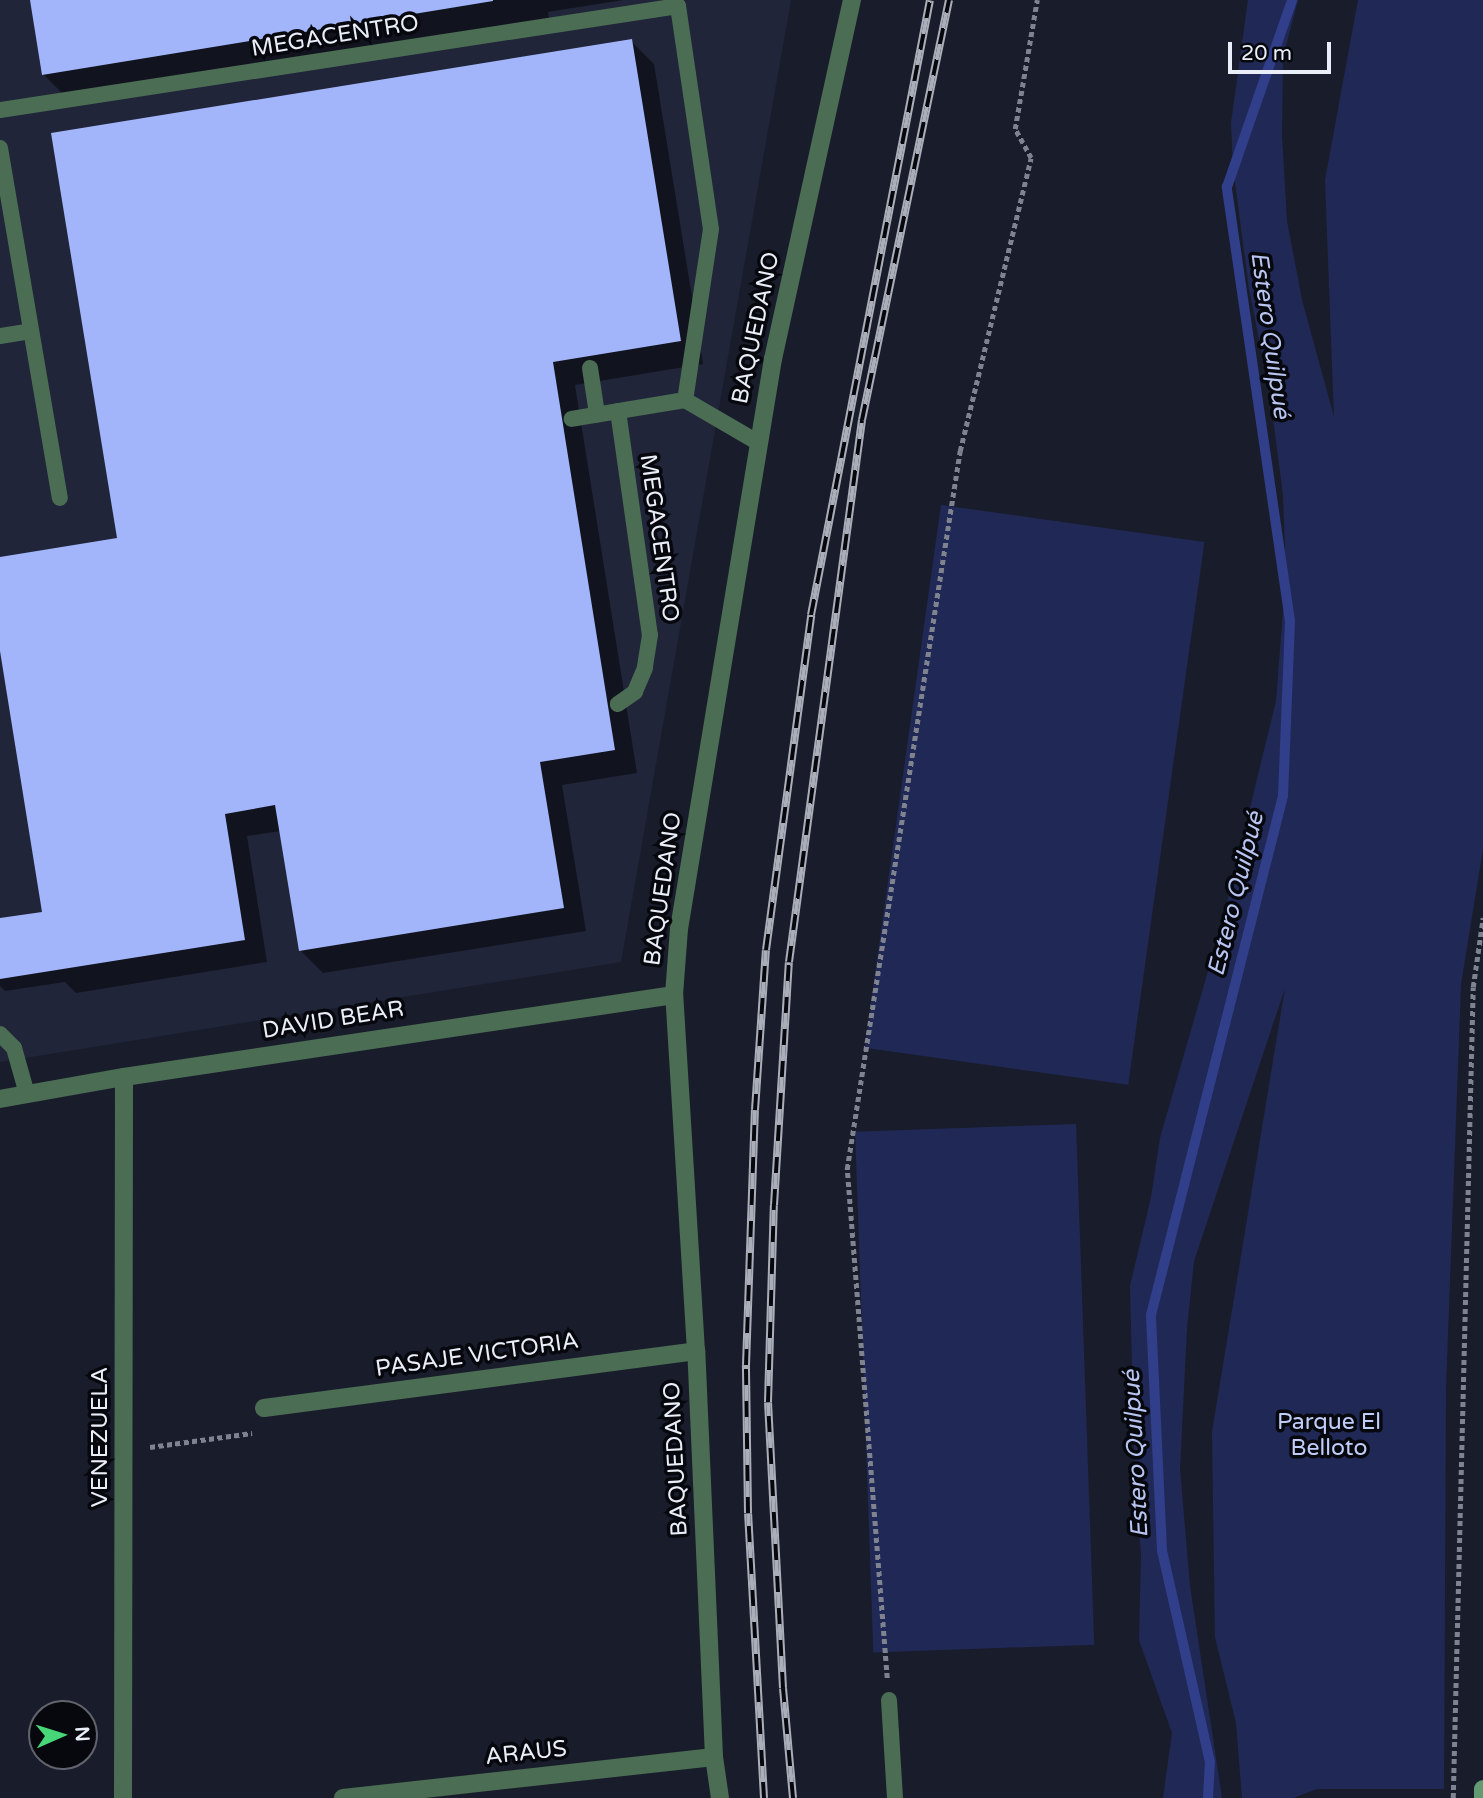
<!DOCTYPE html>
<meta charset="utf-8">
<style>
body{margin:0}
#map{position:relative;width:1483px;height:1798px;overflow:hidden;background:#191d2b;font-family:"Varela Round",sans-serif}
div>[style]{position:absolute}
.built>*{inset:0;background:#202539}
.green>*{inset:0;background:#202956;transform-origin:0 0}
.shadow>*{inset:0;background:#0007}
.stream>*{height:10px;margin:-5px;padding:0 5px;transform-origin:5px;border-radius:5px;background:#313e8a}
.building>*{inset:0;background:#a2b5fa}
.path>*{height:4.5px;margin-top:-2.25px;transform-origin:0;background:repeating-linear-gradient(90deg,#7f838f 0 5px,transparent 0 8.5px)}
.lane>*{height:16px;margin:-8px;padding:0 8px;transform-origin:8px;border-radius:8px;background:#4b6d53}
.street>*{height:18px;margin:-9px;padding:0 9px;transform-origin:9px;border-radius:9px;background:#4b6d53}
.secondary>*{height:18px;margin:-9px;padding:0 9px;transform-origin:9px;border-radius:9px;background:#639a71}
.rail>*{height:8px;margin-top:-4px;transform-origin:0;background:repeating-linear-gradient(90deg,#06080e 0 16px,#aaaeb9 0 32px);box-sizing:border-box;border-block:2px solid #aaaeb9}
span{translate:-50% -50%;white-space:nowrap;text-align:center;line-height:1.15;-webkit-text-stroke:7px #06080e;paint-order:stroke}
.street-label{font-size:23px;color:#eaeef8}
.park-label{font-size:23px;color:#c0cdf9}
.water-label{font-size:24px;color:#b8c5f0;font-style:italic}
.north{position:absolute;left:28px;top:1700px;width:70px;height:70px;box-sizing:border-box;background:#06080e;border:2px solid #61646c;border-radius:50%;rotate:87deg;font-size:19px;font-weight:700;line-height:28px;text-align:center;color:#eaeef8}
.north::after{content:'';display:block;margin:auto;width:24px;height:32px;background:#47d779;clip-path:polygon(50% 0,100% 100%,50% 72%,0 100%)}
.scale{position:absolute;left:1228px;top:42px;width:103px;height:32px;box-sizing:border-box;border:4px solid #eaeef8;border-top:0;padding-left:9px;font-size:21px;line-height:24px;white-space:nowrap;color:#eaeef8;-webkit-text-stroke:5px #06080e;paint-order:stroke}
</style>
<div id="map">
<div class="built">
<div style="clip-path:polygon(0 0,791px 0,621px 962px,0 1062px)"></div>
</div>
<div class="green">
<div style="clip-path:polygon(1248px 0,1298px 0,1283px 57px,1282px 136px,1287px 221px,1302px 300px,1334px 417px,1325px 180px,1358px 0,1483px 0,1483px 849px,1461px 984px,1446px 1388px,1444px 1789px,1317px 1789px,1293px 1798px,1242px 1798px,1236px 1723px,1215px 1637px,1212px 1432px,1285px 988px,1194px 1261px,1187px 1328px,1180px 1469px,1190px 1586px,1222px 1798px,1163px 1798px,1172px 1733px,1139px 1640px,1141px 1554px,1135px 1481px,1130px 1286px,1151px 1197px,1160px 1138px,1223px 919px,1276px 701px,1286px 574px,1283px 495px,1270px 395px,1249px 289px,1233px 167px,1231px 123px)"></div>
<div style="left:941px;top:505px;width:266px;height:548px;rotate:8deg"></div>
<div style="left:1076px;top:1124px;width:521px;height:221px;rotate:88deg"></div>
</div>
<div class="shadow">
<div style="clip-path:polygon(32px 0,623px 0,548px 12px,549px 19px,66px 97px,43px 74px)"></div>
<div style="clip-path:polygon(631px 41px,654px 64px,703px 364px,575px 385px,637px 773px,562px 785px,586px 931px,323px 973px,300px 950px,281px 831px,247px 836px,267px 962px,76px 993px,65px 982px,5px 991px,0 986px,0 920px,44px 913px,0 642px,0 559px,119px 540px)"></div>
</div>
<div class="stream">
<div style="left:1208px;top:1798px;width:36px;rotate:-87deg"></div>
<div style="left:1210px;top:1762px;width:217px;rotate:-102.8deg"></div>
<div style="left:1162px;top:1550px;width:235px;rotate:-92.7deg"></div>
<div style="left:1151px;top:1315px;width:536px;rotate:-75.73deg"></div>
<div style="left:1283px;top:796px;width:175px;rotate:-87.7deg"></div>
<div style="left:1290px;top:621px;width:439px;rotate:-98.3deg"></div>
<div style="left:1227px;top:187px;width:198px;rotate:-70.8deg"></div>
</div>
<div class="building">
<div style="clip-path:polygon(30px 0,493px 0,493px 1px,42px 75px)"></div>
<div style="clip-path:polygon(632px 39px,681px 341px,553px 362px,615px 750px,540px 762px,564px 908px,299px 951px,275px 805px,225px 814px,245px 940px,0 979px,0 918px,42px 912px,0 651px,0 557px,117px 538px,51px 133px)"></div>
</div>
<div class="path">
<div style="left:150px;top:1447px;width:103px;rotate:-7.8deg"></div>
<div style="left:887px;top:1678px;width:511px;rotate:-94.49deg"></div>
<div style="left:847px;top:1169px;width:727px;rotate:-81.06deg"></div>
<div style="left:960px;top:451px;width:301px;rotate:-76.4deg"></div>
<div style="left:1031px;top:158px;width:33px;rotate:-119deg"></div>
<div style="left:1015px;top:129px;width:131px;rotate:-80.3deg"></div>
<div style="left:1453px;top:1798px;width:811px;rotate:-88.59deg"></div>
<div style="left:1473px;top:987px;width:70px;rotate:-81.8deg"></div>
</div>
<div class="lane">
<div style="left:0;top:110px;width:686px;rotate:-8.72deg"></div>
<div style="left:678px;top:6px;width:225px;rotate:81.6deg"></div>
<div style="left:711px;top:229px;width:173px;rotate:98.6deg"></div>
<div style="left:685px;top:400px;width:115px;rotate:170.5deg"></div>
<div style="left:0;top:148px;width:355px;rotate:80.3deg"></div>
<div style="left:0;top:336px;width:31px;rotate:-9deg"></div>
<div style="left:590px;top:368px;width:47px;rotate:81.3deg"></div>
<div style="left:685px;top:400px;width:86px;rotate:30.2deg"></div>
<div style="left:618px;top:411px;width:226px;rotate:81.9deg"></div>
<div style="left:650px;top:635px;width:33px;rotate:99deg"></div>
<div style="left:645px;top:668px;width:26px;rotate:113deg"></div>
<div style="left:635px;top:692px;width:21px;rotate:145deg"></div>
<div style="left:0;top:1034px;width:20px;rotate:45deg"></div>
<div style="left:14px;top:1048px;width:48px;rotate:74.2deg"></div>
<div style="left:889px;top:1700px;width:98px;rotate:86.5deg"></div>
</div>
<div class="street">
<div style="left:0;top:1099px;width:126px;rotate:-10.1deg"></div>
<div style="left:124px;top:1077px;width:556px;rotate:-8.48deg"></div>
<div style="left:264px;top:1408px;width:436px;rotate:-7.5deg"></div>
<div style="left:123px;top:1798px;width:721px;rotate:-89.92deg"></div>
<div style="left:343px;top:1798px;width:373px;rotate:-6.3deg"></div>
<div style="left:720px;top:1798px;width:41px;rotate:-98.3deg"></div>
<div style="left:714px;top:1757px;width:406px;rotate:-92.5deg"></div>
<div style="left:696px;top:1351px;width:357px;rotate:-93.5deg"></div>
<div style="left:674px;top:995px;width:66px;rotate:-85.7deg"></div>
<div style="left:679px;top:929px;width:578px;rotate:-80.64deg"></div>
<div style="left:773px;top:359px;width:368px;rotate:-77.6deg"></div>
</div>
<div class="secondary">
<div style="left:1483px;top:1798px;width:9px;rotate:-90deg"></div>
</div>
<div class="rail">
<div style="left:764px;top:1798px;width:285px;rotate:-93.2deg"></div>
<div style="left:748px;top:1513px;width:148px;rotate:-90.8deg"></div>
<div style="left:746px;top:1365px;width:255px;rotate:-88deg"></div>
<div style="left:755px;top:1110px;width:160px;rotate:-86.1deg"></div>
<div style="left:766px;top:950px;width:338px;rotate:-82.3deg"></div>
<div style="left:811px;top:615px;width:626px;rotate:-79.05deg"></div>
<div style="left:793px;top:1798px;width:110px;rotate:-95.2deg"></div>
<div style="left:783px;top:1688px;width:286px;rotate:-93deg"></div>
<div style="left:768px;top:1402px;width:197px;rotate:-88.3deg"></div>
<div style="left:774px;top:1205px;width:243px;rotate:-86.5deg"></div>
<div style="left:789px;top:962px;width:547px;rotate:-82.33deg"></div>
<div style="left:862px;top:420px;width:429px;rotate:-78.3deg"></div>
</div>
<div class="street-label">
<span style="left:335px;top:36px;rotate:-9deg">MEGACENTRO</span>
<span style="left:756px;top:328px;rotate:-78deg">BAQUEDANO</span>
<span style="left:659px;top:538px;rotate:82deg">MEGACENTRO</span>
<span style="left:663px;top:889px;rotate:-82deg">BAQUEDANO</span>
<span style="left:333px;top:1020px;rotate:-9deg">DAVID BEAR</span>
<span style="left:477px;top:1355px;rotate:-8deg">PASAJE VICTORIA</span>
<span style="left:100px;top:1437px;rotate:-90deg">VENEZUELA</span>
<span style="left:676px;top:1459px;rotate:-93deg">BAQUEDANO</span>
<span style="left:526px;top:1753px;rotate:-6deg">ARAUS</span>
</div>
<div class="park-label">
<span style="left:1329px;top:1435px">Parque El<br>Belloto</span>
</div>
<div class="water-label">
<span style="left:1270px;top:335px;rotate:82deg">Estero Quilpué</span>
<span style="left:1236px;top:894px;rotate:-76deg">Estero Quilpué</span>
<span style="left:1136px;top:1454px;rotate:-93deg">Estero Quilpué</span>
</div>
<div class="north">N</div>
<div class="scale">20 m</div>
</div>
